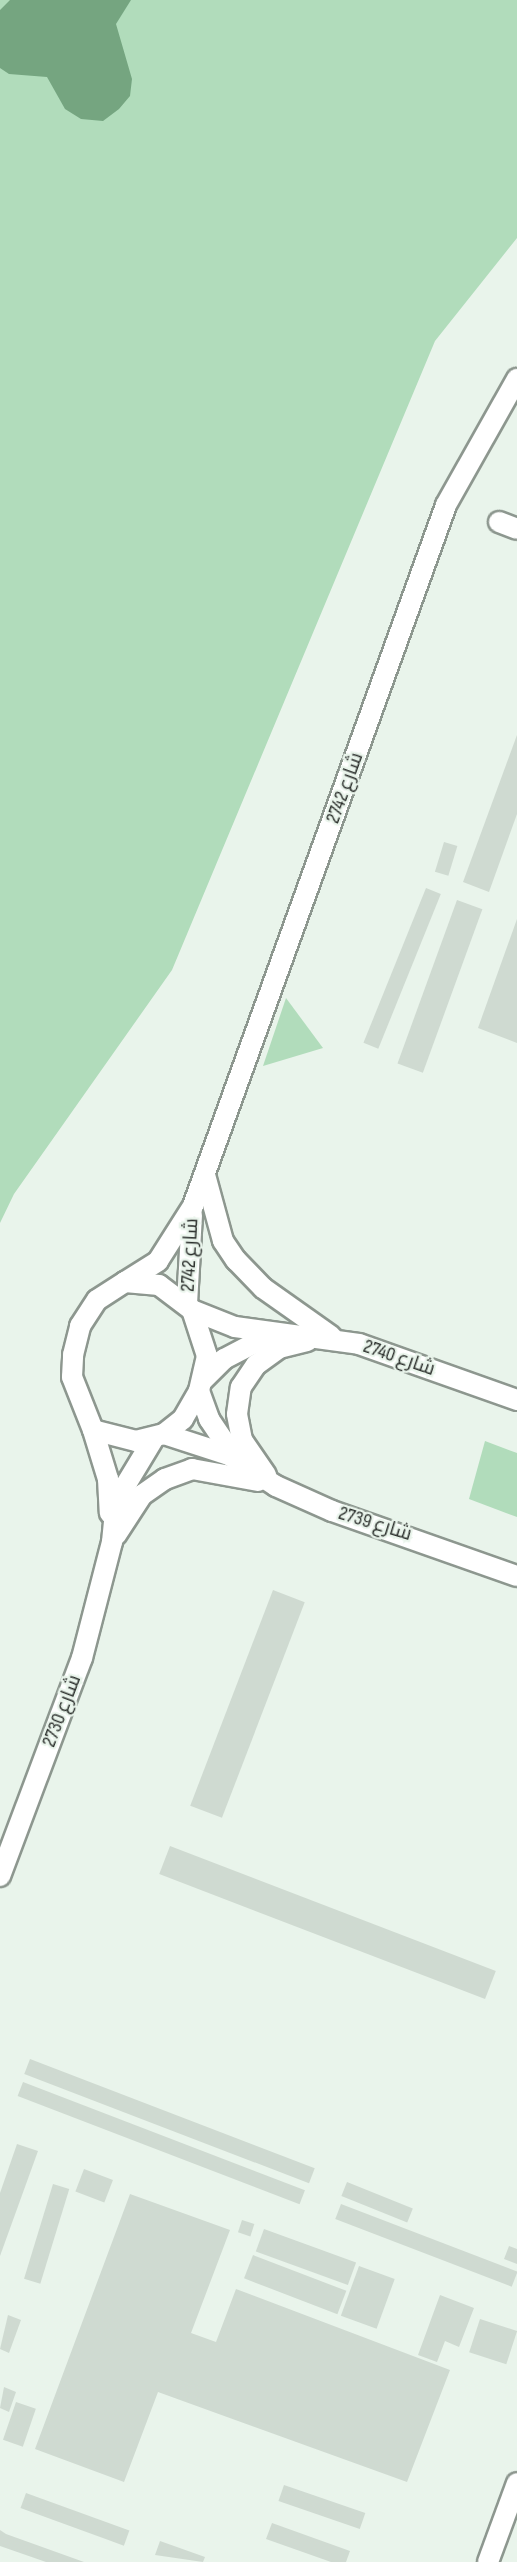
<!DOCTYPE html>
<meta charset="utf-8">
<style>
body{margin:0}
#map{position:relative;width:517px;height:2562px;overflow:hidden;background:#e9f4eb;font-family:"Sofia Sans Condensed",Cairo,sans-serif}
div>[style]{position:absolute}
.green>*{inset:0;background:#b1dcbb}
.water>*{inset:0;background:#75a580}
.building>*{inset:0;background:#cfdad1;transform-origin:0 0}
.roads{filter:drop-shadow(2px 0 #8d978f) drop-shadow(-2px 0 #8d978f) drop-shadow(0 2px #8d978f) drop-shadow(0 -2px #8d978f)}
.street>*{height:20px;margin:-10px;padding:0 10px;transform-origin:10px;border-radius:10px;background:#fff}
span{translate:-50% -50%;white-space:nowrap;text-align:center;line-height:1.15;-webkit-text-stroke:4.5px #e9f4eb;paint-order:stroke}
.street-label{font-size:20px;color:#2c302d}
</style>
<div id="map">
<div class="green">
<div style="clip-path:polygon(0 0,517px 0,517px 238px,435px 341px,172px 970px,14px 1194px,0 1223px)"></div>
<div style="clip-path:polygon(286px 998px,323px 1048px,263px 1066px)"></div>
<div style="clip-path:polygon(485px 1441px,517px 1453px,517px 1517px,469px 1499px)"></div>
</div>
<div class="water">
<div style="clip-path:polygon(10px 0,131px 0,116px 24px,132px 79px,130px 96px,119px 109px,103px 121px,81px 119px,65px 109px,47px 77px,9px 74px,0 68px,0 10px)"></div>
</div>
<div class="building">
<div style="clip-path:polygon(517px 735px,517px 814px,489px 892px,463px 882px)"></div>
<div style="left:444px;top:842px;width:14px;height:31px;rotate:17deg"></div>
<div style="left:426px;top:888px;width:16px;height:167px;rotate:22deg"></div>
<div style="left:457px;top:900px;width:27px;height:174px;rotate:20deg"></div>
<div style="clip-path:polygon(517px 919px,517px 1043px,478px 1028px)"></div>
<div style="left:273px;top:1590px;width:34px;height:231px;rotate:21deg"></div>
<div style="left:170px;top:1846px;width:349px;height:30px;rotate:21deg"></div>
<div style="left:30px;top:2059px;width:305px;height:16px;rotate:21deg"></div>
<div style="left:23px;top:2082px;width:302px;height:15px;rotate:21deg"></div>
<div style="clip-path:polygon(17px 2144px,38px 2151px,0 2256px,0 2193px)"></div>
<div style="left:84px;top:2169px;width:31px;height:24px;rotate:21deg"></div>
<div style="left:347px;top:2182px;width:71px;height:15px;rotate:22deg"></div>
<div style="left:53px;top:2184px;width:17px;height:99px;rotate:17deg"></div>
<div style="clip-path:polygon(130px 2194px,230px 2230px,191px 2333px,216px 2342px,236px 2289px,450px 2370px,407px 2482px,158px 2392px,124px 2482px,35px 2449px)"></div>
<div style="left:341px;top:2204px;width:189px;height:16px;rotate:21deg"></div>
<div style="left:242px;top:2220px;width:13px;height:13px;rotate:18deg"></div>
<div style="left:264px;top:2229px;width:98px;height:24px;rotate:20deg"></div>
<div style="clip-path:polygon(509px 2246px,517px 2249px,517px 2264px,504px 2259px)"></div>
<div style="left:253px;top:2255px;width:100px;height:25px;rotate:21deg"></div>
<div style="left:359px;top:2266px;width:38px;height:53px;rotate:20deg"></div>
<div style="clip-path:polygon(440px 2295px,474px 2308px,459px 2347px,445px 2341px,437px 2362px,418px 2355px)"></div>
<div style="clip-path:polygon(8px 2315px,21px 2320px,9px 2353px,0 2349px)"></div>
<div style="left:480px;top:2319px;width:39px;height:35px;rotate:18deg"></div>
<div style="clip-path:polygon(4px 2387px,16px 2392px,9px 2412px,0 2408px)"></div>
<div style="left:16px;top:2402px;width:21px;height:40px;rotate:19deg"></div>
<div style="left:284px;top:2485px;width:86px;height:17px;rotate:19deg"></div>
<div style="left:26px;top:2493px;width:110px;height:16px;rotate:20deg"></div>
<div style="clip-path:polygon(272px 2523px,350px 2551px,346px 2562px,331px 2562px,266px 2539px)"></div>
<div style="clip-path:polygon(0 2530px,6px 2534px,84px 2562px,46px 2562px,0 2546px)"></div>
<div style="clip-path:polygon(160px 2541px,205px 2557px,203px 2562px,155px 2555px)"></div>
</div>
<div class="roads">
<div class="street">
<div style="left:499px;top:522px;width:19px;rotate:21deg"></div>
<div style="left:205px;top:1175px;width:68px;rotate:74.7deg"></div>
<div style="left:223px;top:1241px;width:23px;rotate:56deg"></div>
<div style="left:236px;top:1260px;width:39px;rotate:46deg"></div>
<div style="left:263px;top:1288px;width:83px;rotate:35.2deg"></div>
<div style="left:125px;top:1282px;width:39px;rotate:-32deg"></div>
<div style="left:158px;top:1261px;width:65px;rotate:-57.5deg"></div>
<div style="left:193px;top:1206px;width:745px;rotate:-70.15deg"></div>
<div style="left:446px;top:505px;width:145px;rotate:-60.6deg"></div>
<div style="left:187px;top:1304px;width:89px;rotate:-86.8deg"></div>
<div style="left:192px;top:1310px;width:48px;rotate:71.9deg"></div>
<div style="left:207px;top:1356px;width:36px;rotate:103deg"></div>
<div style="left:199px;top:1391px;width:32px;rotate:120deg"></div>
<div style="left:183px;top:1419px;width:24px;rotate:142deg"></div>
<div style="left:164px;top:1434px;width:29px;rotate:166deg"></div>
<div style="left:136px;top:1441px;width:44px;rotate:-165.7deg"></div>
<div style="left:93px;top:1430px;width:57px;rotate:-111.6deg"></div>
<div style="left:72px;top:1377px;width:22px;rotate:-87deg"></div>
<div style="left:73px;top:1355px;width:30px;rotate:-76deg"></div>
<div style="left:80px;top:1326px;width:31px;rotate:-57deg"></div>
<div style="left:97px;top:1300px;width:33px;rotate:-33deg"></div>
<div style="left:125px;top:1282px;width:34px;rotate:5deg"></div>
<div style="left:159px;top:1285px;width:41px;rotate:37.1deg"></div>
<div style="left:192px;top:1310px;width:46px;rotate:21.6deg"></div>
<div style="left:235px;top:1327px;width:125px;rotate:7.8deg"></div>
<div style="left:359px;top:1344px;width:168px;rotate:19.5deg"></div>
<div style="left:202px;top:1381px;width:31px;rotate:-45deg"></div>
<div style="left:224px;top:1359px;width:56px;rotate:-27.5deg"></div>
<div style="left:199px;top:1391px;width:30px;rotate:70deg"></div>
<div style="left:209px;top:1419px;width:48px;rotate:56deg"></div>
<div style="left:93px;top:1430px;width:51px;rotate:73deg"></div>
<div style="left:108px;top:1479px;width:34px;rotate:87deg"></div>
<div style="left:164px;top:1434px;width:68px;rotate:17.9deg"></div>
<div style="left:229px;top:1455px;width:56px;rotate:33.4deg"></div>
<div style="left:276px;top:1486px;width:61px;rotate:24.1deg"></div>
<div style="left:332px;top:1511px;width:196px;rotate:19.4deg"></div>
<div style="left:266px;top:1475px;width:42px;rotate:-124.4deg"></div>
<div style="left:242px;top:1440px;width:26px;rotate:-101deg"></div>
<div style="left:237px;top:1414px;width:27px;rotate:-82deg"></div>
<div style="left:241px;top:1387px;width:27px;rotate:-56deg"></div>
<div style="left:256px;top:1365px;width:29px;rotate:-36deg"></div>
<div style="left:279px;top:1348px;width:29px;rotate:-14deg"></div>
<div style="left:116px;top:1535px;width:48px;rotate:-57deg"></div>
<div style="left:142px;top:1495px;width:28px;rotate:-35deg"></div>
<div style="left:165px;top:1479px;width:29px;rotate:-20deg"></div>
<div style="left:192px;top:1469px;width:67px;rotate:10.3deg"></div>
<div style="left:0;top:1876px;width:233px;rotate:-69.4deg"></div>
<div style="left:82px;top:1658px;width:120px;rotate:-75.5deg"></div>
<div style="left:112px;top:1542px;width:41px;rotate:-84.4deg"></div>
<div style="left:116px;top:1501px;width:74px;rotate:-58.9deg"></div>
<div style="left:488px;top:2562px;width:84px;rotate:-69.8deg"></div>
</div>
</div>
<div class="street-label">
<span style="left:345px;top:788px;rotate:-70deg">شارع 2742</span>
<span style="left:190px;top:1255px;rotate:-87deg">شارع 2742</span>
<span style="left:399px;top:1358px;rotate:19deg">شارع 2740</span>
<span style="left:375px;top:1524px;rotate:17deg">شارع 2739</span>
<span style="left:62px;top:1711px;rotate:-69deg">شارع 2730</span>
</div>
</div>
